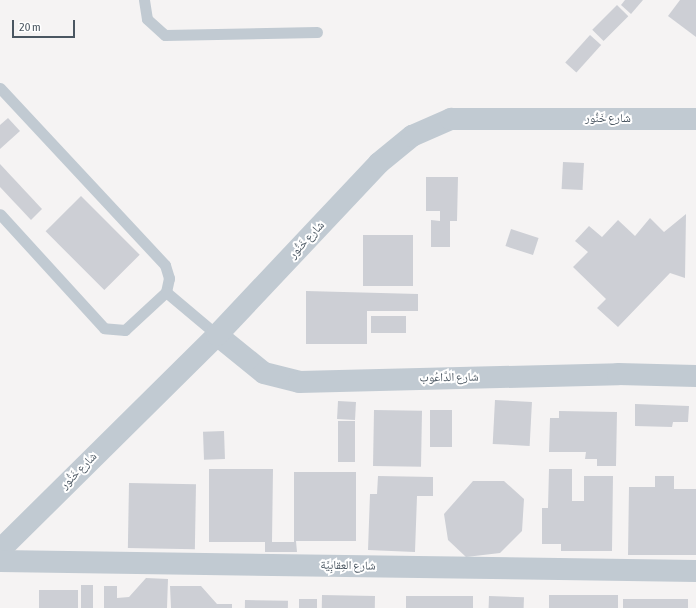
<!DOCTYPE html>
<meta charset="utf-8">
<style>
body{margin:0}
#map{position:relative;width:696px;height:608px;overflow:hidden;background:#f5f3f3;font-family:"Asap Condensed","Noto Naskh Arabic",sans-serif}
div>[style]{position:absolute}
.building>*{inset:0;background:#cdcfd5;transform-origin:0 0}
.service>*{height:11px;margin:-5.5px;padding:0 5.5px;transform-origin:5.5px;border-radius:5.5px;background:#c1cad2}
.minor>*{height:22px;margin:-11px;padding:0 11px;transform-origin:11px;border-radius:11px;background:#c1cad2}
span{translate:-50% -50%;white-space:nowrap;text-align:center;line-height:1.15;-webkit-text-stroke:4px #fff;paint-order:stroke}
.street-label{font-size:12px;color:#4a5661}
.scale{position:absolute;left:12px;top:20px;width:63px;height:18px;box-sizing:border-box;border:2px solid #4a5661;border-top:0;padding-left:5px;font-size:12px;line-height:14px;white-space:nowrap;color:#4a5661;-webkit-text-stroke:3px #fff;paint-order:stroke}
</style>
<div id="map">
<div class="building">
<div style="clip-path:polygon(625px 0,643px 0,631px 14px,621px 5px)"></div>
<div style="clip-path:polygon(680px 0,696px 0,696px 37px,668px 16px)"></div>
<div style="left:617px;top:5px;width:16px;height:35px;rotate:45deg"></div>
<div style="left:590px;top:35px;width:15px;height:37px;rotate:42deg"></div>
<div style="clip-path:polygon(8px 118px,20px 131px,0 149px,0 125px)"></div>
<div style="left:563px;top:162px;width:21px;height:27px;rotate:3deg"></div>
<div style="clip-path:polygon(0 164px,42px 209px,31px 220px,0 187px)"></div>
<div style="clip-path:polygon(426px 177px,458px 177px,457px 221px,450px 221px,450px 247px,431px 247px,431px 220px,440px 221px,440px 211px,426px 211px)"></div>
<div style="left:81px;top:196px;width:83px;height:50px;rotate:45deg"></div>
<div style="clip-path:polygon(686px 214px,685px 278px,670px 273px,618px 327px,597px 308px,606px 299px,573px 267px,588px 252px,575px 241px,589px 226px,602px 237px,618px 220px,635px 236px,650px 218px,664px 232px)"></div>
<div style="left:511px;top:229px;width:29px;height:18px;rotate:18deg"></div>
<div style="left:363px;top:235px;width:50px;height:51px"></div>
<div style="clip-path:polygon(306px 291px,418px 294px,418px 311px,367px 311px,367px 344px,306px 344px)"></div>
<div style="left:406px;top:316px;width:17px;height:35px;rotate:90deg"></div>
<div style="left:495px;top:400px;width:37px;height:44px;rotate:3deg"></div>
<div style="left:338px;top:401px;width:18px;height:18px;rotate:3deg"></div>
<div style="clip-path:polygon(635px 404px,689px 406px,688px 422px,673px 422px,672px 427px,635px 426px)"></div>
<div style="left:374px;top:410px;width:48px;height:56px;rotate:1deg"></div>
<div style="left:430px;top:410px;width:22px;height:37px"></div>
<div style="clip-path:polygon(559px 411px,617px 412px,616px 466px,597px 466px,597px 459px,585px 459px,586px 452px,549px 452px,550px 418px,559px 418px)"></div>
<div style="left:338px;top:421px;width:17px;height:41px"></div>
<div style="left:224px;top:431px;width:28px;height:21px;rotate:88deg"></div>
<div style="clip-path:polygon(209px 469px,273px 469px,272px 542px,294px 542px,294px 472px,356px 472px,356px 541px,296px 541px,297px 552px,265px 552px,265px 542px,209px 542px)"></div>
<div style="clip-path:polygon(549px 469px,572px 469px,572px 501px,584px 501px,584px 476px,613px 476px,612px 551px,561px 551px,561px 544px,542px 544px,542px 508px,548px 508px)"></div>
<div style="clip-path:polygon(378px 476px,433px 477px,433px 496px,417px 496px,415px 552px,368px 550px,370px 494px,377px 494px)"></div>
<div style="clip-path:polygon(655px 476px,674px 476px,674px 489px,696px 489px,696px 555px,628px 555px,629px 487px,655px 487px)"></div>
<div style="clip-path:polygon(473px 481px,504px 481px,524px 499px,522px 531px,500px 553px,466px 557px,448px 540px,444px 514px)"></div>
<div style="left:129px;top:483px;width:67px;height:65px;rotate:1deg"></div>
<div style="clip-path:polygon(146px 578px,168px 579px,167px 608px,104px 608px,104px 586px,117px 586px,117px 598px,129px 597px)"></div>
<div style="left:81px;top:585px;width:12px;height:23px"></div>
<div style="clip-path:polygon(170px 586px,201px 586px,217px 604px,232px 604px,232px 608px,171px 608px)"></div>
<div style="left:39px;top:590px;width:39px;height:18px"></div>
<div style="left:322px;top:595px;width:53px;height:13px;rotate:1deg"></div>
<div style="left:549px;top:595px;width:69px;height:13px"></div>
<div style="left:406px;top:596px;width:67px;height:12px"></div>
<div style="left:489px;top:596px;width:35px;height:12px;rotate:2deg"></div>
<div style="left:299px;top:599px;width:18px;height:9px"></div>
<div style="left:623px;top:599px;width:65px;height:9px"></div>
<div style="left:245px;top:600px;width:43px;height:8px;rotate:1deg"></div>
</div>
<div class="service">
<div style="left:144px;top:0;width:19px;rotate:81deg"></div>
<div style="left:147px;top:19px;width:24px;rotate:42deg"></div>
<div style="left:165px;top:35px;width:152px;rotate:-1.1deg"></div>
<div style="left:0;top:88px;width:242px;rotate:47deg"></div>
<div style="left:165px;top:265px;width:14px;rotate:73deg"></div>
<div style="left:169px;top:278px;width:14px;rotate:102deg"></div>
<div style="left:166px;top:292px;width:56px;rotate:137.2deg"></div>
<div style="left:125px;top:330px;width:21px;rotate:-175deg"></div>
<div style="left:104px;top:328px;width:154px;rotate:-132.4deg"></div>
<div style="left:166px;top:292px;width:67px;rotate:40.1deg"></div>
</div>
<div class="minor">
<div style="left:217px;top:335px;width:60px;rotate:39deg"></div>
<div style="left:264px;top:373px;width:36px;rotate:14deg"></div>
<div style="left:299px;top:382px;width:319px;rotate:-1.4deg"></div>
<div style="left:618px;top:374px;width:78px;rotate:1.5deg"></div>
<div style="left:0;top:550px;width:305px;rotate:-44.7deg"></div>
<div style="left:217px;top:335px;width:236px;rotate:-46.7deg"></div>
<div style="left:379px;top:163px;width:43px;rotate:-39.3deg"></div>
<div style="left:412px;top:136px;width:43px;rotate:-23.6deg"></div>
<div style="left:451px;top:119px;width:245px"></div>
<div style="left:0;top:561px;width:696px;rotate:0.82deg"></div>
</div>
<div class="street-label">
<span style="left:608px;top:119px">شارع خَنُّور</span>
<span style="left:307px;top:240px;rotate:-47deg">شارع خَنُّور</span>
<span style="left:449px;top:378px;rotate:-1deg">شارع الدَّاعُوب</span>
<span style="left:79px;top:471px;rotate:-45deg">شارع خَنُّور</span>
<span style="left:348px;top:566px;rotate:1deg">شارع العِقابِيَّة</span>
</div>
<div class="scale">20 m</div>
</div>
